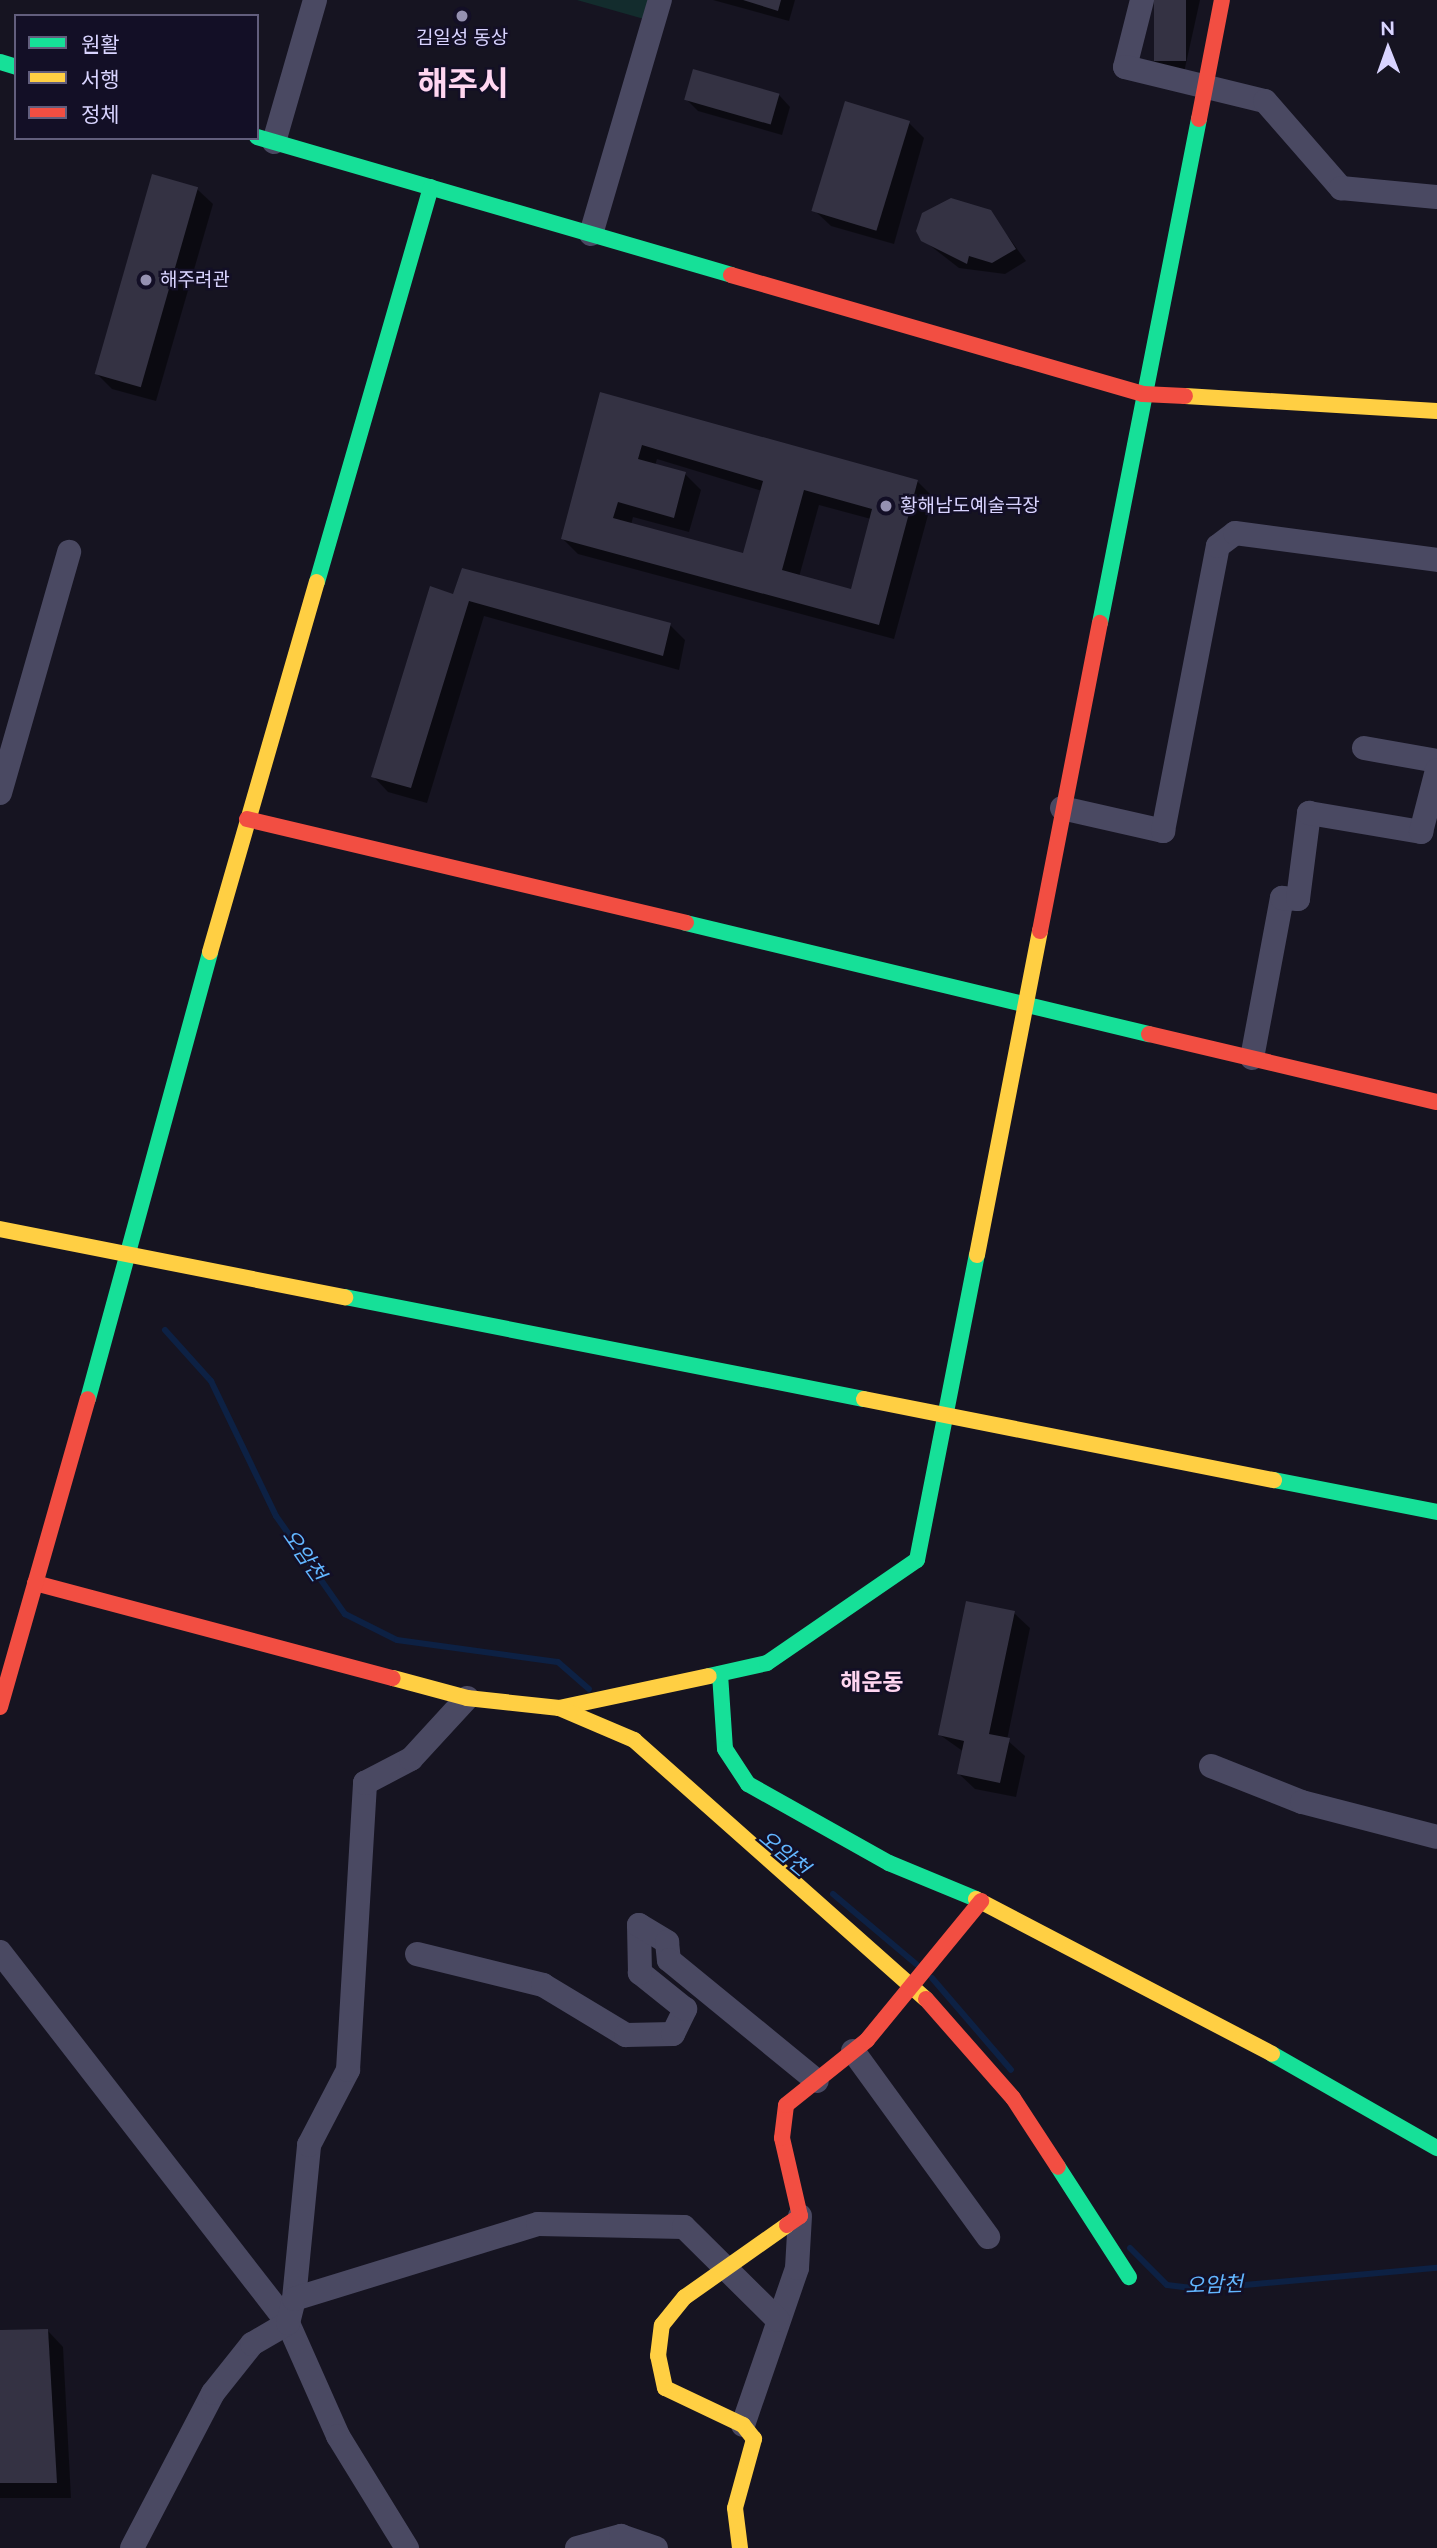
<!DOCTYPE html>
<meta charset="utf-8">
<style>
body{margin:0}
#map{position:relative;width:1437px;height:2548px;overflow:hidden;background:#161421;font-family:Raleway,"Noto Sans KR",sans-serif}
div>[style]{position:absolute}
.green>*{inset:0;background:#132c2d}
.shadow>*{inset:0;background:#0007}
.stream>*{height:6px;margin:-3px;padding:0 3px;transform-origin:3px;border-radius:3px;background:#0d2144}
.building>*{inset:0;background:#343243;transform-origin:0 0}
.street>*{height:24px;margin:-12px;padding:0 12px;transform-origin:12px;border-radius:12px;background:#4a4962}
.fast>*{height:16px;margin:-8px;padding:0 8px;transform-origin:8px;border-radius:8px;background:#16e098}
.slow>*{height:16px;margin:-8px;padding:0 8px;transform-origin:8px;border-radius:8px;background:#ffcf43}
.jam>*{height:16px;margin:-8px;padding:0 8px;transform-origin:8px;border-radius:8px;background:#f24e42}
.dots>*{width:19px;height:19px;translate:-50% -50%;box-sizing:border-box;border:4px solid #130f26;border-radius:50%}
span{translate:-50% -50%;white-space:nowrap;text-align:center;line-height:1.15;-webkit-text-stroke:5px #130f26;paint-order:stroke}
.poi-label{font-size:19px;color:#d9d4ff}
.left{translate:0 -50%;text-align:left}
.water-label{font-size:21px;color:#62b6ff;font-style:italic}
.quarter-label{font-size:23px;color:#ffd6f0;font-weight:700}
.town-label{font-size:33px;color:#ffd6f0;font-weight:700}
.legend{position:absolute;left:14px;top:14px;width:245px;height:126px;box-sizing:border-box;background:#130f26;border:2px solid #625e7d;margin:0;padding:9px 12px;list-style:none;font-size:21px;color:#d9d4ff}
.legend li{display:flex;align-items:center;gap:14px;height:35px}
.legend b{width:35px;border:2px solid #625e7d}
.north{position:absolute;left:1353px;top:14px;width:70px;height:70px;-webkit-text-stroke:5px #130f26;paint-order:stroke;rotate:359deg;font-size:19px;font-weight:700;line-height:28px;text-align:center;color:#d9d4ff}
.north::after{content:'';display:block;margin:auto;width:24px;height:32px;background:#d9d4ff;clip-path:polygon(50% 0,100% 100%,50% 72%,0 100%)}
</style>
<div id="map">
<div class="green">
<div style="clip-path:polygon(577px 0,649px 0,644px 19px)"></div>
</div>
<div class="shadow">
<div style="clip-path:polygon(713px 0,795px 0,789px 21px)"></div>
<div style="clip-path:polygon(1156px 0,1200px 0,1183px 77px,1154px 71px)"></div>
<div style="clip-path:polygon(779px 95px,790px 107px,782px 135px,698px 111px,686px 99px)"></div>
<div style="clip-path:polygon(909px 123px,924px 138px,894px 244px,831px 226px,815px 211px)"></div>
<div style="clip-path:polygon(197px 189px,213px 204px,156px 401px,112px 389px,96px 373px)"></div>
<div style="clip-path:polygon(990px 212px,1026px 261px,1005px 274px,959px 268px,923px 240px)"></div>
<div style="clip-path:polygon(evenodd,601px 395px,917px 481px,933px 497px,894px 639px,578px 554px,563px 539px,601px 395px,657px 459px,762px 491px,745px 555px,631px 525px,633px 517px,689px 532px,701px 490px,685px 474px,655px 466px,657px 459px,601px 395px,819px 505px,871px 519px,852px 591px,799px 577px,819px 505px)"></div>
<div style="clip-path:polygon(454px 596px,670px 625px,685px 640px,679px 670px,484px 616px,427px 803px,388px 792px,373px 776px)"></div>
<div style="clip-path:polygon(1014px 1613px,1030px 1628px,1007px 1740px,1025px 1756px,1016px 1797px,975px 1789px,959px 1774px,964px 1752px,940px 1735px)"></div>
<div style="clip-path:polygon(48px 2331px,63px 2347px,71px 2498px,0 2498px,0 2332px)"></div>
</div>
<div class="stream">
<div style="left:165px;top:1330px;width:69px;rotate:48deg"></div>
<div style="left:211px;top:1381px;width:150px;rotate:64.3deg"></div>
<div style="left:276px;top:1516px;width:120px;rotate:54.9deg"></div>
<div style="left:345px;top:1614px;width:58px;rotate:26.6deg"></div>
<div style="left:397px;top:1640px;width:162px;rotate:7.8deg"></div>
<div style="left:558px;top:1662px;width:41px;rotate:41.1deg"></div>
<div style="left:833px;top:1894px;width:109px;rotate:40.1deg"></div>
<div style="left:932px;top:1978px;width:121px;rotate:49.3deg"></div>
<div style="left:1130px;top:2248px;width:52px;rotate:45deg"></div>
<div style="left:1167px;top:2285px;width:33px;rotate:7deg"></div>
<div style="left:1200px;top:2289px;width:238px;rotate:-5.1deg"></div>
</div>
<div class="building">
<div style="clip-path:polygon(743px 0,781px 0,778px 11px)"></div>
<div style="left:1154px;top:0;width:32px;height:61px"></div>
<div style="left:693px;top:69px;width:90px;height:32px;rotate:16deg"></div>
<div style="left:845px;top:101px;width:68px;height:115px;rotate:17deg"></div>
<div style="left:152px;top:174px;width:48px;height:208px;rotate:16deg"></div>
<div style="clip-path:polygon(951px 198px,991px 210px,1016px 249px,992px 263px,969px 256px,967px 264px,921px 241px,916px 231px,922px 213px)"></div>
<div style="clip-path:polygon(evenodd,600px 392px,918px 480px,879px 625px,561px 539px,600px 392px,642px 445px,763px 481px,743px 553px,613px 518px,618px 502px,674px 518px,686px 472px,638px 459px,642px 445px,600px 392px,804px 490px,872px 509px,851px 589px,782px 570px,804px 490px)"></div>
<div style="clip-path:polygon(462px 568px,671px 623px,663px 656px,469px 601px,411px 788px,371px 777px,430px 586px,453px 594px)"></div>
<div style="clip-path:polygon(966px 1601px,1015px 1611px,989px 1734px,1010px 1738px,1000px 1783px,957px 1774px,964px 1741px,938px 1735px)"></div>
<div style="clip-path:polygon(48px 2329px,57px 2483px,0 2483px,0 2330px)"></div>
</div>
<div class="street">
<div style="left:1142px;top:0;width:69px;rotate:104.2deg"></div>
<div style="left:1125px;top:67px;width:144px;rotate:13.7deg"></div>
<div style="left:1265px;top:101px;width:116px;rotate:48.9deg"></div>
<div style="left:1341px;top:188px;width:96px;rotate:5.4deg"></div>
<div style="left:274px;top:142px;width:148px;rotate:-73.9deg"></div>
<div style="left:591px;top:234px;width:244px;rotate:-73.6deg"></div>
<div style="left:1364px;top:748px;width:74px;rotate:10.1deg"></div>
<div style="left:0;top:793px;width:251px;rotate:-74deg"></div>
<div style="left:1062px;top:808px;width:104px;rotate:12.8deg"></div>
<div style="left:1163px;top:831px;width:290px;rotate:-79.1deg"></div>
<div style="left:1218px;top:546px;width:21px;rotate:-37deg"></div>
<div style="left:1235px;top:533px;width:204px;rotate:7.6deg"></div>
<div style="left:1252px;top:1058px;width:163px;rotate:-79.4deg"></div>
<div style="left:1282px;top:898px;width:16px;rotate:4deg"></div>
<div style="left:1298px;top:899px;width:87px;rotate:-82.7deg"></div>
<div style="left:1309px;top:813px;width:114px;rotate:9.6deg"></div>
<div style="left:1421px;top:832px;width:64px;rotate:-75.5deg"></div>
<div style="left:1211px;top:1766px;width:98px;rotate:21.6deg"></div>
<div style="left:1302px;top:1802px;width:139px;rotate:14.5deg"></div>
<div style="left:0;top:1952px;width:470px;rotate:52.2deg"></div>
<div style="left:288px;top:2323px;width:124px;rotate:66.1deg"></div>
<div style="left:338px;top:2436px;width:132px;rotate:58.4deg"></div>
<div style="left:417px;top:1954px;width:130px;rotate:13.8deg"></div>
<div style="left:543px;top:1985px;width:97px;rotate:31.1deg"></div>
<div style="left:626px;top:2035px;width:47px;rotate:-1.2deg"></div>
<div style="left:673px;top:2034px;width:28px;rotate:-64deg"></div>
<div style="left:685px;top:2009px;width:58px;rotate:-141.3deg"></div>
<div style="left:640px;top:1973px;width:48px;rotate:-91.2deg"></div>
<div style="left:639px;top:1925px;width:33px;rotate:31deg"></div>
<div style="left:667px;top:1942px;width:18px;rotate:84deg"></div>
<div style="left:669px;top:1960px;width:191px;rotate:39.3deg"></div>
<div style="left:853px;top:2051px;width:230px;rotate:54deg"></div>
<div style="left:294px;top:2299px;width:155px;rotate:-84.4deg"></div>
<div style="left:309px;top:2145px;width:85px;rotate:-62.5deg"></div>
<div style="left:348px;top:2070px;width:288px;rotate:-86.6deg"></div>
<div style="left:365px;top:1783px;width:52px;rotate:-27.6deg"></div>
<div style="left:411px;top:1759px;width:83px;rotate:-47.4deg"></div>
<div style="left:743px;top:2425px;width:166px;rotate:-71deg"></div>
<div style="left:797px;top:2268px;width:52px;rotate:-86.7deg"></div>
<div style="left:132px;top:2548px;width:175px;rotate:-62.4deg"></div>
<div style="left:213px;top:2393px;width:63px;rotate:-51.5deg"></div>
<div style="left:252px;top:2344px;width:42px;rotate:-30.3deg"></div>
<div style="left:288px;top:2323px;width:25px;rotate:-76deg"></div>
<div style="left:294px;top:2299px;width:255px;rotate:-17.1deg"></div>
<div style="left:538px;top:2224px;width:146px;rotate:1.2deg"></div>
<div style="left:684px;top:2227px;width:132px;rotate:44.7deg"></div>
<div style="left:577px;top:2548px;width:46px;rotate:-15.3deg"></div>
<div style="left:621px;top:2536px;width:37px;rotate:19deg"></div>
</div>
<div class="fast">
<div style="left:0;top:62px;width:17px;rotate:17deg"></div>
<div style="left:257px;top:137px;width:494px;rotate:16.2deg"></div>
<div style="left:317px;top:582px;width:411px;rotate:-73.9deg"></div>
<div style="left:1100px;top:623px;width:514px;rotate:-78.89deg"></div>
<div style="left:686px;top:923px;width:476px;rotate:13.5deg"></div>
<div style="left:345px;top:1297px;width:529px;rotate:11.12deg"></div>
<div style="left:88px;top:1399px;width:463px;rotate:-74.7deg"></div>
<div style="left:1274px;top:1480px;width:166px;rotate:11.1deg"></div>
<div style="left:720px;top:1674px;width:75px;rotate:86.2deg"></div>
<div style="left:725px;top:1749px;width:42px;rotate:56.7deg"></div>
<div style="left:748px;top:1784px;width:162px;rotate:29.3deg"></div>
<div style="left:889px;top:1863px;width:94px;rotate:22.5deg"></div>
<div style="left:709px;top:1676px;width:59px;rotate:-12.6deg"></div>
<div style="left:767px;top:1663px;width:182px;rotate:-34.5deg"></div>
<div style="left:917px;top:1560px;width:311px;rotate:-78.9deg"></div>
<div style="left:1272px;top:2054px;width:190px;rotate:29.7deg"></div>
<div style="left:1058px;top:2167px;width:131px;rotate:57.2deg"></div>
</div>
<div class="slow">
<div style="left:1185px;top:396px;width:252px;rotate:3.4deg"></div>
<div style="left:210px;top:952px;width:385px;rotate:-73.9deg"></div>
<div style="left:0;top:1229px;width:352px;rotate:11.2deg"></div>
<div style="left:977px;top:1255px;width:330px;rotate:-79deg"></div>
<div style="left:864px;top:1399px;width:418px;rotate:11.2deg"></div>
<div style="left:393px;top:1678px;width:77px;rotate:15.1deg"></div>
<div style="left:467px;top:1698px;width:93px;rotate:6.2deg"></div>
<div style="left:559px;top:1708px;width:153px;rotate:-12deg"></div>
<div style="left:559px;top:1708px;width:82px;rotate:23.1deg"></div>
<div style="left:634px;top:1740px;width:390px;rotate:41.6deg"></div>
<div style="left:976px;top:1899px;width:334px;rotate:27.6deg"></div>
<div style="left:740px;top:2548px;width:40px;rotate:-97.1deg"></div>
<div style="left:735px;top:2508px;width:72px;rotate:-74.6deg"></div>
<div style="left:754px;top:2439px;width:18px;rotate:-128deg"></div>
<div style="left:743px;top:2425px;width:86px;rotate:-154.6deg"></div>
<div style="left:665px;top:2388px;width:33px;rotate:-102deg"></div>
<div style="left:658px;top:2356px;width:31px;rotate:-83deg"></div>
<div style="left:662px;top:2325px;width:36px;rotate:-51deg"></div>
<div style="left:685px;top:2297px;width:125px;rotate:-35.2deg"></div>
</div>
<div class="jam">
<div style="left:1199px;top:119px;width:121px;rotate:-79.1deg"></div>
<div style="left:731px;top:275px;width:429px;rotate:16.1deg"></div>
<div style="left:1143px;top:394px;width:42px;rotate:2.7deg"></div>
<div style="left:247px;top:819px;width:451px;rotate:13.3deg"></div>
<div style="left:1040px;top:931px;width:314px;rotate:-79deg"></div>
<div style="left:1149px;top:1034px;width:296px;rotate:13.3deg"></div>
<div style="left:35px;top:1583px;width:370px;rotate:14.9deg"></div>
<div style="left:0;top:1707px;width:320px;rotate:-74.1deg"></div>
<div style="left:926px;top:1999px;width:132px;rotate:48.7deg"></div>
<div style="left:1013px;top:2098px;width:82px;rotate:56.9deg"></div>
<div style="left:787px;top:2225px;width:16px;rotate:-35deg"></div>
<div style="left:800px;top:2216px;width:80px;rotate:-103deg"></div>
<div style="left:782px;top:2138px;width:33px;rotate:-83deg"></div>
<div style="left:786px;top:2105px;width:104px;rotate:-38.7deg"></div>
<div style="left:867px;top:2040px;width:180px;rotate:-50.6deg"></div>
</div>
<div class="dots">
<div style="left:462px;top:16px;background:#9591b1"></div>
<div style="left:146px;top:280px;background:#9591b1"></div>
<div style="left:886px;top:506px;background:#9591b1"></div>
</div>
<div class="poi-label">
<span style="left:462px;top:38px">김일성 동상</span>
<span class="left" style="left:160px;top:280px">해주려관</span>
<span class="left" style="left:900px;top:506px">황해남도예술극장</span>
</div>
<div class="water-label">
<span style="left:304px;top:1555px;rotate:55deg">오암천</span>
<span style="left:784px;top:1853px;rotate:40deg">오암천</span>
<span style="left:1214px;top:2285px;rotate:-2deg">오암천</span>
</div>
<div class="quarter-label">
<span style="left:872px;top:1682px">해운동</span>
</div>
<div class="town-label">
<span style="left:463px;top:84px">해주시</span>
</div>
<ul class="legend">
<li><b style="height:9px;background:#16e098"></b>원활</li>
<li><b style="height:9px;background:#ffcf43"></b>서행</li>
<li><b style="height:9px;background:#f24e42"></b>정체</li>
</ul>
<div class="north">N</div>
</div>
